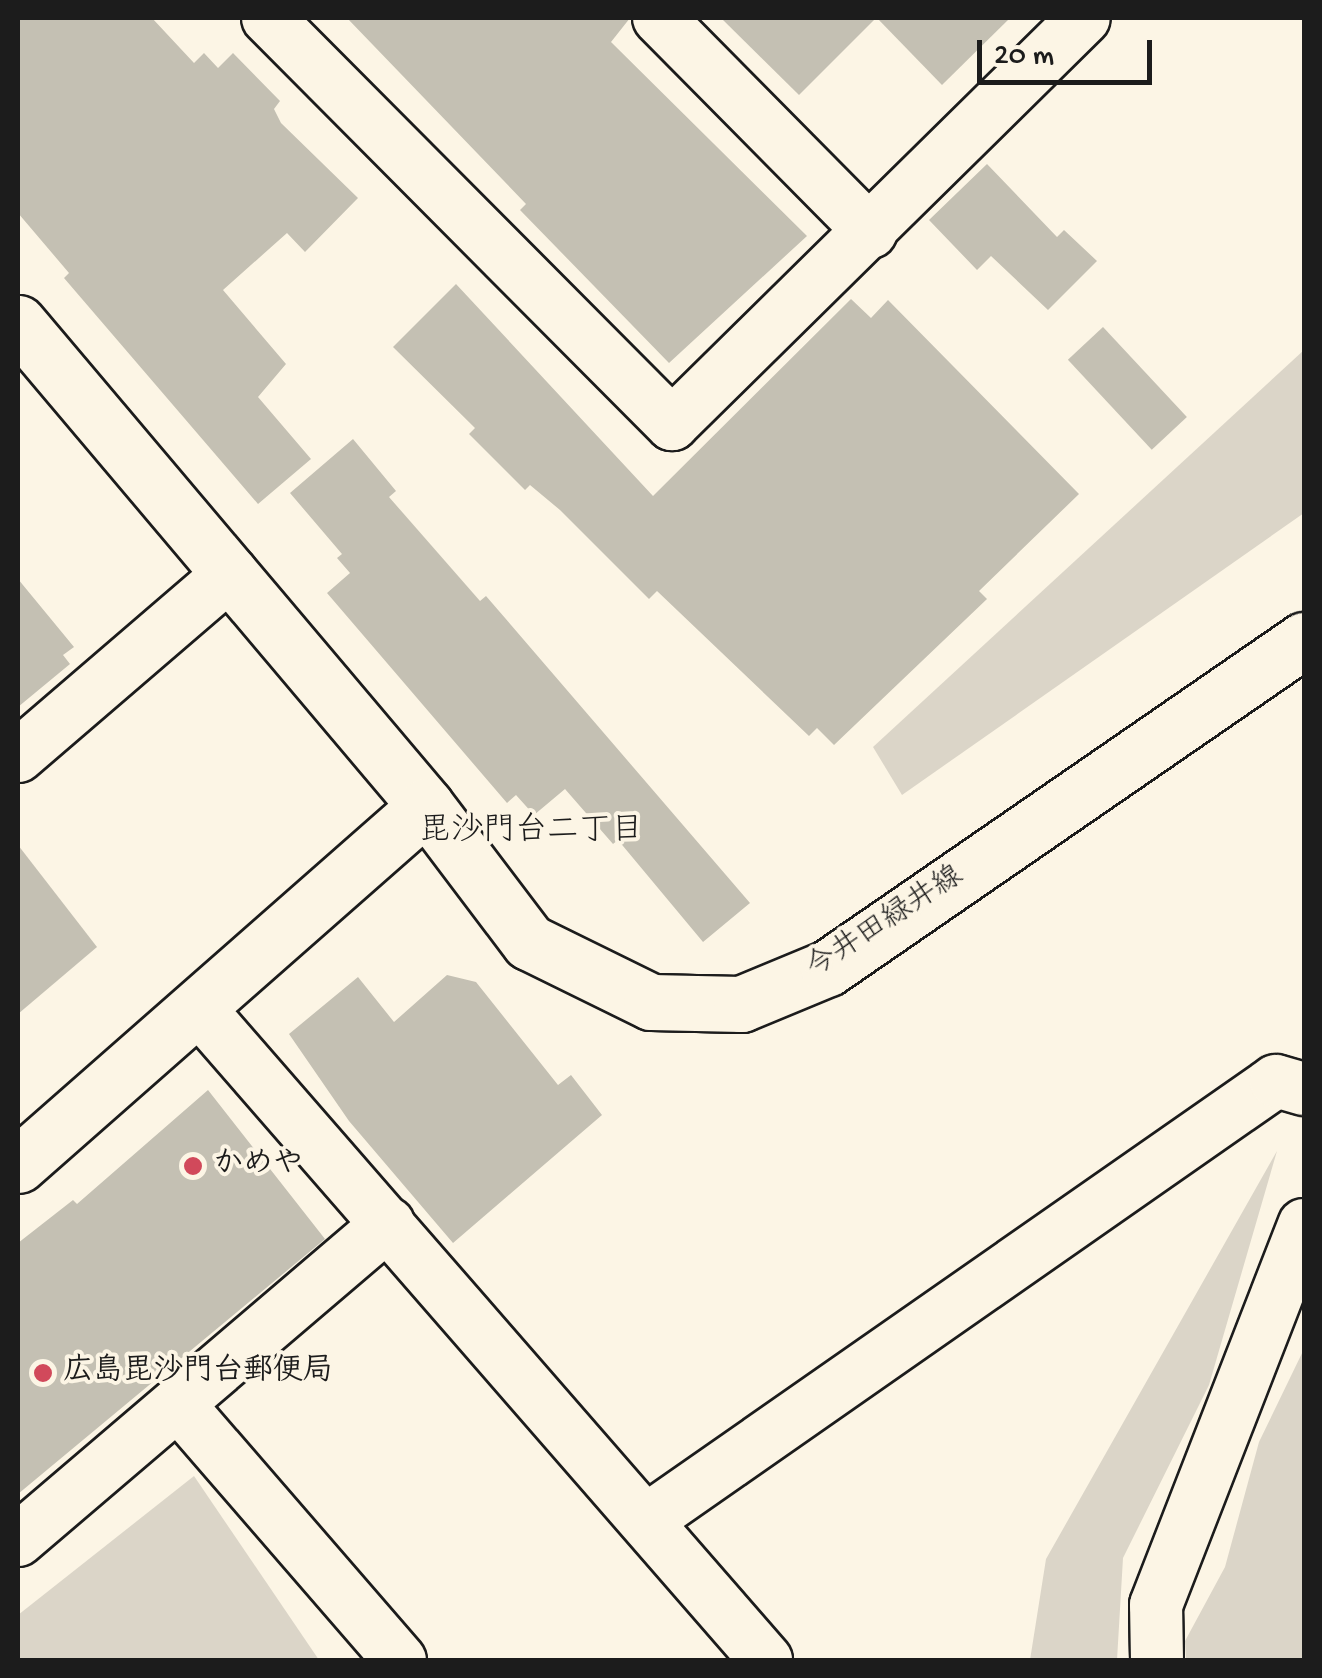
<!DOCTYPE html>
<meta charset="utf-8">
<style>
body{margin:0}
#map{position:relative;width:1322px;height:1678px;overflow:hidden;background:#fcf5e5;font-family:"Gochi Hand","Klee One",sans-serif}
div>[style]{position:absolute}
.green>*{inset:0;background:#dbd5c8}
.building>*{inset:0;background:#c4c0b3;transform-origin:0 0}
.roads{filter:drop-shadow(2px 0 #1c1c1c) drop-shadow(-2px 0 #1c1c1c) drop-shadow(0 2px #1c1c1c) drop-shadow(0 -2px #1c1c1c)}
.street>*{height:52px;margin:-26px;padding:0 26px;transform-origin:26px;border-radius:26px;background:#fcf5e5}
.secondary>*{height:55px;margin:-27.5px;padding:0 27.5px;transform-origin:27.5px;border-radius:27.5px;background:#fcf5e5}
.dots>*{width:28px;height:28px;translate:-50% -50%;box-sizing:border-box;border:5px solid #fcf5e5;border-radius:50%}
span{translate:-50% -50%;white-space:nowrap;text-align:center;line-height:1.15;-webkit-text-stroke:8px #fcf5e5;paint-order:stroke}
.street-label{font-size:30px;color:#1c1c1c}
.poi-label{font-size:30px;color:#1c1c1c;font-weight:700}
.left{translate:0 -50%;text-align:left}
.neighbourhood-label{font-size:32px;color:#1c1c1c}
.frame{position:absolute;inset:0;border:20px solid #1c1c1c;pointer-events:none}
.scale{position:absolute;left:977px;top:40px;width:175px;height:45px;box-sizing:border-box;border:5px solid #1c1c1c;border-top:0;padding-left:12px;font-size:30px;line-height:35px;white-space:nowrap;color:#1c1c1c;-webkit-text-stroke:8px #fcf5e5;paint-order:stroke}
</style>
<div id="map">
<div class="green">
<div style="clip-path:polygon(1304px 350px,1304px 513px,902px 795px,873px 747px)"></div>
<div style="clip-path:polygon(1277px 1151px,1209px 1385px,1123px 1558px,1117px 1660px,1030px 1660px,1046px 1559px)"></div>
<div style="clip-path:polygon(1304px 1349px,1304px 1660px,1186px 1660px,1185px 1641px,1225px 1567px,1259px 1442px)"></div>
<div style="clip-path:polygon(194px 1476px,319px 1660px,18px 1660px,18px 1615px)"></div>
</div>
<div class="building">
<div style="clip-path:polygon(18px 18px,152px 18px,194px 63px,204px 53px,218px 68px,233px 53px,280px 101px,274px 109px,281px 123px,358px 198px,305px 252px,287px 233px,223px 290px,286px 364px,258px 397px,311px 459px,258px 504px,64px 278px,69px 273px,18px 213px)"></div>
<div style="clip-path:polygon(347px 18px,630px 18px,611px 42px,807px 236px,669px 363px,520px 210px,526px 204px)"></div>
<div style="clip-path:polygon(721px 18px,876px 18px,799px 95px)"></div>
<div style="clip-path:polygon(877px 18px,1010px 18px,942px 85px)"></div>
<div style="clip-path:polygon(987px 164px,1057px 237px,1064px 230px,1097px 261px,1048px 310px,991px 256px,977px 270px,929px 220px)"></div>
<div style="clip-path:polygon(456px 284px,653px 496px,851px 299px,871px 318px,888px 300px,1079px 494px,979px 591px,987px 599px,834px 745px,817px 728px,809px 736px,657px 591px,649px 599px,560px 510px,530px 485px,525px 490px,469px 434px,475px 428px,393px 347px)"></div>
<div style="left:1103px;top:327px;width:123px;height:48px;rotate:47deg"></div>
<div style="clip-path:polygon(353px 439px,396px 491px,389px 497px,480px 601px,486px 596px,511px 625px,750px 903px,703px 942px,618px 840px,613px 844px,565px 789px,534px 815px,516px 795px,507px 803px,327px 593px,350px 573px,337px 558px,342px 554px,290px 493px)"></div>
<div style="clip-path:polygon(18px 579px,74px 647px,63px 655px,70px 664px,18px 707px)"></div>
<div style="clip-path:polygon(18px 845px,97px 947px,18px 1014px)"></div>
<div style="clip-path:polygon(447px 975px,476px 982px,558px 1085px,571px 1075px,602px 1115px,453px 1243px,349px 1121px,289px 1034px,358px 977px,394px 1022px)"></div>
<div style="clip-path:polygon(208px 1090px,325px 1239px,18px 1494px,18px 1243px,73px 1200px,77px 1204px)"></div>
</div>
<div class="roads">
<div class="street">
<div style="left:268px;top:18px;width:573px;rotate:45.14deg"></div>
<div style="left:672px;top:424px;width:578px;rotate:-44.58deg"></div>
<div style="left:659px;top:18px;width:301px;rotate:45.3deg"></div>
<div style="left:18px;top:756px;width:281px;rotate:-40.7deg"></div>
<div style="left:200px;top:1010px;width:862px;rotate:48.95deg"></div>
<div style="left:178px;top:1404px;width:339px;rotate:49.1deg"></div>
<div style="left:647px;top:1520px;width:767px;rotate:-34.91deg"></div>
<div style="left:1276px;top:1081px;width:29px;rotate:16deg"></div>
<div style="left:18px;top:1540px;width:487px;rotate:-40.5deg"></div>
<div style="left:1157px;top:1660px;width:55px;rotate:-91deg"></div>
<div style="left:1156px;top:1605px;width:408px;rotate:-68.7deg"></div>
</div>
<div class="secondary">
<div style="left:18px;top:323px;width:632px;rotate:49.81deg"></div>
<div style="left:426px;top:806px;width:171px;rotate:52.9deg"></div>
<div style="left:529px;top:942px;width:136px;rotate:26.2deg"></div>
<div style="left:651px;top:1002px;width:90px;rotate:1.3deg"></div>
<div style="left:741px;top:1004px;width:94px;rotate:-22.5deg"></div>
<div style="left:828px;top:968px;width:578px;rotate:-34.57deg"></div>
<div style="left:18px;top:1165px;width:543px;rotate:-41.34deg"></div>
</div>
</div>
<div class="dots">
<div style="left:193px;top:1166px;background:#d1495b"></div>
<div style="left:43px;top:1373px;background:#d1495b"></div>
</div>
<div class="street-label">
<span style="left:886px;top:924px;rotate:-33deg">今井田緑井線</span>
</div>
<div class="poi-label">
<span class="left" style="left:213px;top:1166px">かめや</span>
<span class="left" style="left:63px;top:1373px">広島毘沙門台郵便局</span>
</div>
<div class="neighbourhood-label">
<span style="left:531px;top:832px">毘沙門台二丁目</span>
</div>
<div class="frame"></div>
<div class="scale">20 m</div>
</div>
